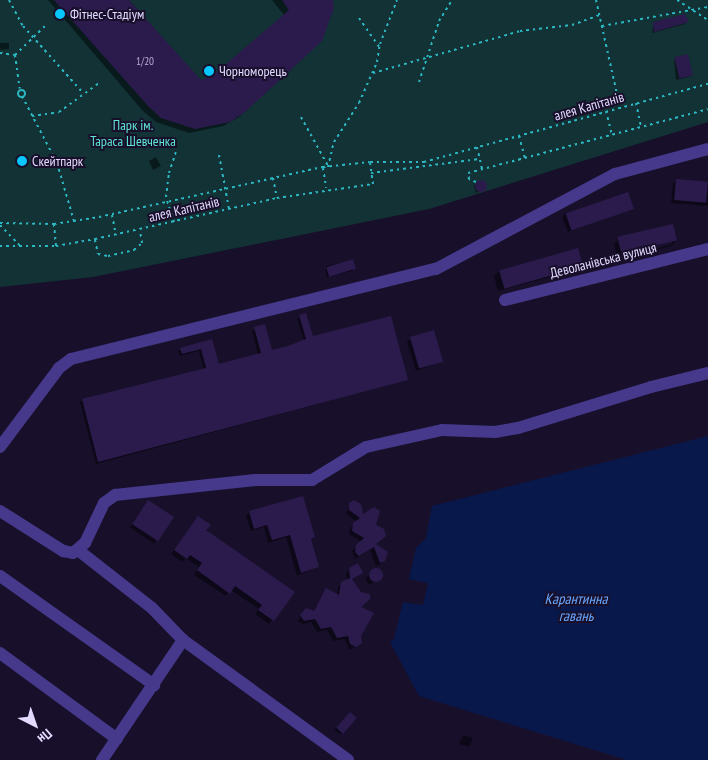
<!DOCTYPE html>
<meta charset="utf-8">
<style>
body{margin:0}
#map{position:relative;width:708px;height:760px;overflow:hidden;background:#18102b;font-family:"PT Sans Narrow",sans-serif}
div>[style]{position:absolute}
.green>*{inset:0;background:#123235}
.water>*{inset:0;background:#08184b}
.shadow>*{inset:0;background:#0007;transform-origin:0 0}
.building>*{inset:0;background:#2b1b4d;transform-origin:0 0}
.round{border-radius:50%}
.path>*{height:2px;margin-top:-1px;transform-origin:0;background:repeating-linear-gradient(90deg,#2bb8c2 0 2.5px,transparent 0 6.5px)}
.path>.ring{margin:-1px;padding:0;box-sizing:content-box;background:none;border:2px solid #2bb8c2;border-radius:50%}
.minor>*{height:12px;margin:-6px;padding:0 6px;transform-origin:6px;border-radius:6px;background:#46398c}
.dots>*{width:14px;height:14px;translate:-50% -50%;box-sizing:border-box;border:2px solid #18102b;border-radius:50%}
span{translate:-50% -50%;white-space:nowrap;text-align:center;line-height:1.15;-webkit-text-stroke:4px #18102b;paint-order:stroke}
.number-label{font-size:11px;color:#b5aad2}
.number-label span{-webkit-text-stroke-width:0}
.poi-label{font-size:14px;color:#e3daff}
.left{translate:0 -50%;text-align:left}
.street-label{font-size:14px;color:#e3daff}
.park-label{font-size:14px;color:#5fe6d5}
.water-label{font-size:15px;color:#68a6ff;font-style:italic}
.north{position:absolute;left:10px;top:700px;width:50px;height:50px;-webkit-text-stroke:4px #18102b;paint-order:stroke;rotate:139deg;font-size:14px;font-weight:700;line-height:20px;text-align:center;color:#e3daff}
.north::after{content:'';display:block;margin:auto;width:18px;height:22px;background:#e3daff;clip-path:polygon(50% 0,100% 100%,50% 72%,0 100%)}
</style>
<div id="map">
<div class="green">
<div style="clip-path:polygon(0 0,708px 0,708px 122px,429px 209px,93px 277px,0 287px)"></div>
</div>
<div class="water">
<div style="clip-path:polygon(708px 436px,708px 760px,627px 760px,419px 696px,390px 642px,394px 639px,403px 602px,423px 605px,428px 583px,409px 579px,416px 548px,426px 538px,432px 506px)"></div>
</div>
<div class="shadow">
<div style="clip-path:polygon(48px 0,129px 0,201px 81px,213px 78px,284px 15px,272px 0,332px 0,315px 46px,239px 117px,223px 126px,189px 133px,156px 122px,143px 111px)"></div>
<div style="clip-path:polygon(687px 22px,685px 24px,652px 33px,654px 24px)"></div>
<div style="clip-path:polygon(0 43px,9px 43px,9px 49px,0 50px)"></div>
<div style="clip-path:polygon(674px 58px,692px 75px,689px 77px,676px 80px)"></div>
<div style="clip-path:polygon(156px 157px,161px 166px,153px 170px,149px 161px)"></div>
<div style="clip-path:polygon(676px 181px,708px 183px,708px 206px,671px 203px,673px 184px)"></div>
<div style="clip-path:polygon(484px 182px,486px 188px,476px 193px,474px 185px)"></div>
<div style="clip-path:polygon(633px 209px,568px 232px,562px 217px,566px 213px)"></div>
<div style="clip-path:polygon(619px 239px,676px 241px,671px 246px,618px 260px,672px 244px,672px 241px,617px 256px,614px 244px)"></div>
<div style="clip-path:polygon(578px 250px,582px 266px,577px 270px,498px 291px,494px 276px,499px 271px)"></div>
<div style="clip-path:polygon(353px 260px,352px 271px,326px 277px,326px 266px)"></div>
<div style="clip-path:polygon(300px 316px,312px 338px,406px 380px,96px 464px,80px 402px,83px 400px,204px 370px,199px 351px,180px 356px,178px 351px,211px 340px,218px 366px,258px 355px,252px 331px,264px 326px,271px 352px,304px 341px,297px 319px)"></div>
<div style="clip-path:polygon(411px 339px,442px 361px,416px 371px,407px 342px)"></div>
<div style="left:148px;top:501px;width:29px;height:32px;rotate:34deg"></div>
<div style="clip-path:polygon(350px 504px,374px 525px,375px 545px,387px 553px,382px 563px,376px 566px,370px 550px,355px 559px,352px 551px,362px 542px,349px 534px,350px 528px,357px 522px,346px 514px)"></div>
<div style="clip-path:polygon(250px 512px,314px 537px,310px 541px,318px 567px,297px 576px,286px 537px,268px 543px,264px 527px,251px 531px,246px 516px)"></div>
<div style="clip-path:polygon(198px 517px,205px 531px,293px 592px,269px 624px,255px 614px,259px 609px,231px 590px,226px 596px,194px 575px,199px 567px,186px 558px,182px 562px,171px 554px)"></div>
<div style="clip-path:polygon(350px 569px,361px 573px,351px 580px,359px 607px,360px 636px,359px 644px,350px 650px,344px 639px,333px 641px,327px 630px,317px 632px,311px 622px,303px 624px,298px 621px,304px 610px,313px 612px,326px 590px,337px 595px,338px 587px,347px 581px,346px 573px)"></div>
<div style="clip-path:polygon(378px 570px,381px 577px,369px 585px,365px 578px)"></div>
<div style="clip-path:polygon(350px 714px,355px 718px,340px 734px,334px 730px)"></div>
<div style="clip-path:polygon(463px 735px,473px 738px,469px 747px,459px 744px)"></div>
</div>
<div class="building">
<div style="clip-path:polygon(54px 0,129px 0,201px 80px,212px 76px,289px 10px,282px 0,333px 0,334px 8px,322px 41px,245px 112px,230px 122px,195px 129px,161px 118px,148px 106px)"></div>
<div style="clip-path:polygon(685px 14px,689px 22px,654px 32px,653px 22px)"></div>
<div style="left:688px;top:54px;width:22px;height:14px;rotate:77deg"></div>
<div style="left:676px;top:179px;width:32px;height:21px;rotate:5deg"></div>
<div class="round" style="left:475px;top:180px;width:12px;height:12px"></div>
<div style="left:628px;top:192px;width:18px;height:66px;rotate:71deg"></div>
<div style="left:673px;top:224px;width:17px;height:57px;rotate:77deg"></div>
<div style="left:578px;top:248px;width:19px;height:82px;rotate:74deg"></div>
<div style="left:353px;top:259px;width:10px;height:28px;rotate:73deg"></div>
<div style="clip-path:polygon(306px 313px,313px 336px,391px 316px,408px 380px,98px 462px,82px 399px,206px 368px,201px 349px,182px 354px,180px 348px,212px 339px,219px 364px,261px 353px,254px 327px,265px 324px,272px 350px,288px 346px,306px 339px,299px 315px)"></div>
<div style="left:434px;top:330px;width:33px;height:25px;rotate:74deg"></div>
<div style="clip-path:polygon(303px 496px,315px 537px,311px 539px,319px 567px,301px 573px,290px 535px,272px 540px,267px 525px,254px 529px,249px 511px)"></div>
<div style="left:148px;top:500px;width:31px;height:29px;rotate:33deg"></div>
<div style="clip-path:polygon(354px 500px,361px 504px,363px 514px,374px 507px,380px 511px,376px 525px,384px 529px,386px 536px,376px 544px,388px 552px,385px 561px,380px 563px,374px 547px,359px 556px,355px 552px,356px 545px,364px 538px,352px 531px,353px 523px,360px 518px,349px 510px,349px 503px)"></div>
<div style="clip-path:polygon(198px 516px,211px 525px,206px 530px,295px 592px,274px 621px,258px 610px,262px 605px,235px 586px,230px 594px,197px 570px,202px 563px,190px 555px,187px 559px,174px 550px)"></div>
<div style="clip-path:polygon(358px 563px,363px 573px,352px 579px,361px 592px,370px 594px,370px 599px,361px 607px,374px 613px,361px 636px,362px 643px,356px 647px,350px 644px,348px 636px,337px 638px,331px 627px,321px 629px,315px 619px,304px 621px,300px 615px,306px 608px,314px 611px,326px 588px,339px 595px,341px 582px,350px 578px,349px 568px)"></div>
<div class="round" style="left:369px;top:568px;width:14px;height:14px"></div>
<div style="left:350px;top:712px;width:9px;height:21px;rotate:41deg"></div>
</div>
<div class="path">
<div style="left:9px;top:0;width:30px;rotate:62deg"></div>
<div style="left:23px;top:26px;width:91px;rotate:48.1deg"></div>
<div style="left:596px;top:0;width:110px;rotate:77.4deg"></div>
<div style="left:677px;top:0;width:37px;rotate:33deg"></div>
<div style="left:359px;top:18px;width:37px;rotate:55deg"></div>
<div style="left:602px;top:26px;width:108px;rotate:-10.2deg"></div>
<div style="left:0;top:53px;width:15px;rotate:8deg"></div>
<div style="left:15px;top:55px;width:34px;rotate:82deg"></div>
<div style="left:15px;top:55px;width:45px;rotate:-44.1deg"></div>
<div style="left:373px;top:73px;width:153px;rotate:-15.9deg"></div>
<div style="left:520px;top:31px;width:52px;rotate:-6.6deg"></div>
<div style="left:572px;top:25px;width:29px;rotate:-20deg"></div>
<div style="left:419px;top:82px;width:64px;rotate:-71.8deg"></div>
<div style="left:439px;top:21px;width:25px;rotate:-58deg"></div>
<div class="ring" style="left:17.5px;top:89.5px;width:5px;height:5px"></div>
<div style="left:22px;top:96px;width:76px;rotate:62.4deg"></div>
<div style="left:57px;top:163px;width:60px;rotate:73.7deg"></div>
<div style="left:636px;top:103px;width:25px;rotate:78deg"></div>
<div style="left:606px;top:111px;width:25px;rotate:76deg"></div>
<div style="left:32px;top:116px;width:27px;rotate:-8deg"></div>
<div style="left:59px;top:112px;width:49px;rotate:-35.9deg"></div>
<div style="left:301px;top:117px;width:56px;rotate:61.1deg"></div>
<div style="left:519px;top:136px;width:23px;rotate:75deg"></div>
<div style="left:477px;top:147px;width:23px;rotate:77deg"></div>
<div style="left:219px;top:155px;width:55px;rotate:79.5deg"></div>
<div style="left:328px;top:167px;width:26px;rotate:-77deg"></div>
<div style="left:334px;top:142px;width:46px;rotate:-57.3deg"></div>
<div style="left:359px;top:103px;width:45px;rotate:-66.3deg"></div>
<div style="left:377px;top:62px;width:18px;rotate:-81deg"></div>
<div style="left:380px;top:44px;width:47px;rotate:-68.9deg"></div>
<div style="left:323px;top:168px;width:20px;rotate:81deg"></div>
<div style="left:371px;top:173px;width:109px;rotate:-7.4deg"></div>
<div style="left:273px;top:178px;width:20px;rotate:79deg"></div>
<div style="left:476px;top:182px;width:8px;rotate:-157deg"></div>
<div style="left:469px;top:179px;width:6px;rotate:-99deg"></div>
<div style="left:468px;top:173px;width:248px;rotate:-14.9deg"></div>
<div style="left:112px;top:215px;width:20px;rotate:79deg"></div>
<div style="left:174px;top:222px;width:26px;rotate:-108deg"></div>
<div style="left:166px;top:197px;width:24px;rotate:-83deg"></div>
<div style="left:169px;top:173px;width:22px;rotate:-72deg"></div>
<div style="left:0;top:223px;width:54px;rotate:1.1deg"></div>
<div style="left:54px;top:224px;width:46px;rotate:-8.8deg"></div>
<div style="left:99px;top:217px;width:230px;rotate:-12.6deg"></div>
<div style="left:323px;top:167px;width:47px;rotate:-6.1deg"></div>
<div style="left:370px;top:162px;width:54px"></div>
<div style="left:424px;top:162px;width:295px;rotate:-15.4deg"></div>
<div style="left:54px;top:224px;width:22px;rotate:85deg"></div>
<div style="left:0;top:225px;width:28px;rotate:46deg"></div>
<div style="left:95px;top:240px;width:14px;rotate:78deg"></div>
<div style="left:98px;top:254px;width:10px;rotate:11deg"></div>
<div style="left:108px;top:256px;width:27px;rotate:-13deg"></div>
<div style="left:134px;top:250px;width:11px;rotate:-41deg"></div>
<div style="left:142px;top:243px;width:13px;rotate:-99deg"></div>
<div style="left:0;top:246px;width:56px"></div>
<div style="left:56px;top:246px;width:40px;rotate:-10deg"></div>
<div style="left:95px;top:239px;width:187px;rotate:-12.7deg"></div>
<div style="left:277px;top:198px;width:97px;rotate:-8.3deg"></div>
<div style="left:373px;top:184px;width:21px;rotate:-98deg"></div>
</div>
<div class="minor">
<div style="left:505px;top:300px;width:209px;rotate:-14.1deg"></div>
<div style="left:0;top:447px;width:99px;rotate:-53.2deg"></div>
<div style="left:59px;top:368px;width:15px;rotate:-37deg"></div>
<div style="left:71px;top:359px;width:376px;rotate:-13.9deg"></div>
<div style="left:436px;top:269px;width:203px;rotate:-28deg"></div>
<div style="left:615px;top:174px;width:96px;rotate:-15deg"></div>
<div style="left:0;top:511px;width:75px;rotate:32.4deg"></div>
<div style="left:63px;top:551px;width:10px;rotate:11deg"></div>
<div style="left:73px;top:553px;width:16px;rotate:-40deg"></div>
<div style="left:85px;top:543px;width:44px;rotate:-64.6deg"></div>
<div style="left:104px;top:503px;width:14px;rotate:-36deg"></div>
<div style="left:115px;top:495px;width:141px;rotate:-6.1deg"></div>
<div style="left:255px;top:480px;width:57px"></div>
<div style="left:312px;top:480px;width:63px;rotate:-31.4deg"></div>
<div style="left:366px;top:447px;width:78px;rotate:-12.6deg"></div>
<div style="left:442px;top:430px;width:53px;rotate:2.2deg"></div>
<div style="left:495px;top:432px;width:23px;rotate:-10deg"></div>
<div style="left:518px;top:428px;width:139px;rotate:-17.1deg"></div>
<div style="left:651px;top:387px;width:59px;rotate:-13.8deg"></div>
<div style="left:78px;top:550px;width:94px;rotate:38.1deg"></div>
<div style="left:152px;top:608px;width:45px;rotate:45.9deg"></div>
<div style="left:183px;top:640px;width:204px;rotate:36deg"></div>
<div style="left:0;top:576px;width:189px;rotate:35.3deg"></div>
<div style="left:0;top:653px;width:145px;rotate:36.3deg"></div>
<div style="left:102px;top:760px;width:145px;rotate:-56deg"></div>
</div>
<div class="dots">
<div style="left:60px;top:14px;background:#06c7ff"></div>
<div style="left:209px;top:71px;background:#06c7ff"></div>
<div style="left:22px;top:161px;background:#06c7ff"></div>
</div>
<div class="number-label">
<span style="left:145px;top:61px">1/20</span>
</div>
<div class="poi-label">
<span class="left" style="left:70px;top:14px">Фітнес-Стадіум</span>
<span class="left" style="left:219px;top:71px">Чорноморець</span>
<span class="left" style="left:32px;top:161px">Скейтпарк</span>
</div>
<div class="street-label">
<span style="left:589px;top:106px;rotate:-16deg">алея Капітанів</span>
<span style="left:184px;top:209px;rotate:-13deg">алея Капітанів</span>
<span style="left:603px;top:260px;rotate:-14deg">Деволанівська вулиця</span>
</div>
<div class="park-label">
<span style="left:133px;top:133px">Парк ім.<br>Тараса Шевченка</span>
</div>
<div class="water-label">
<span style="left:576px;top:607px">Карантинна<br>гавань</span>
</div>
<div class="north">Пн</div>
</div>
